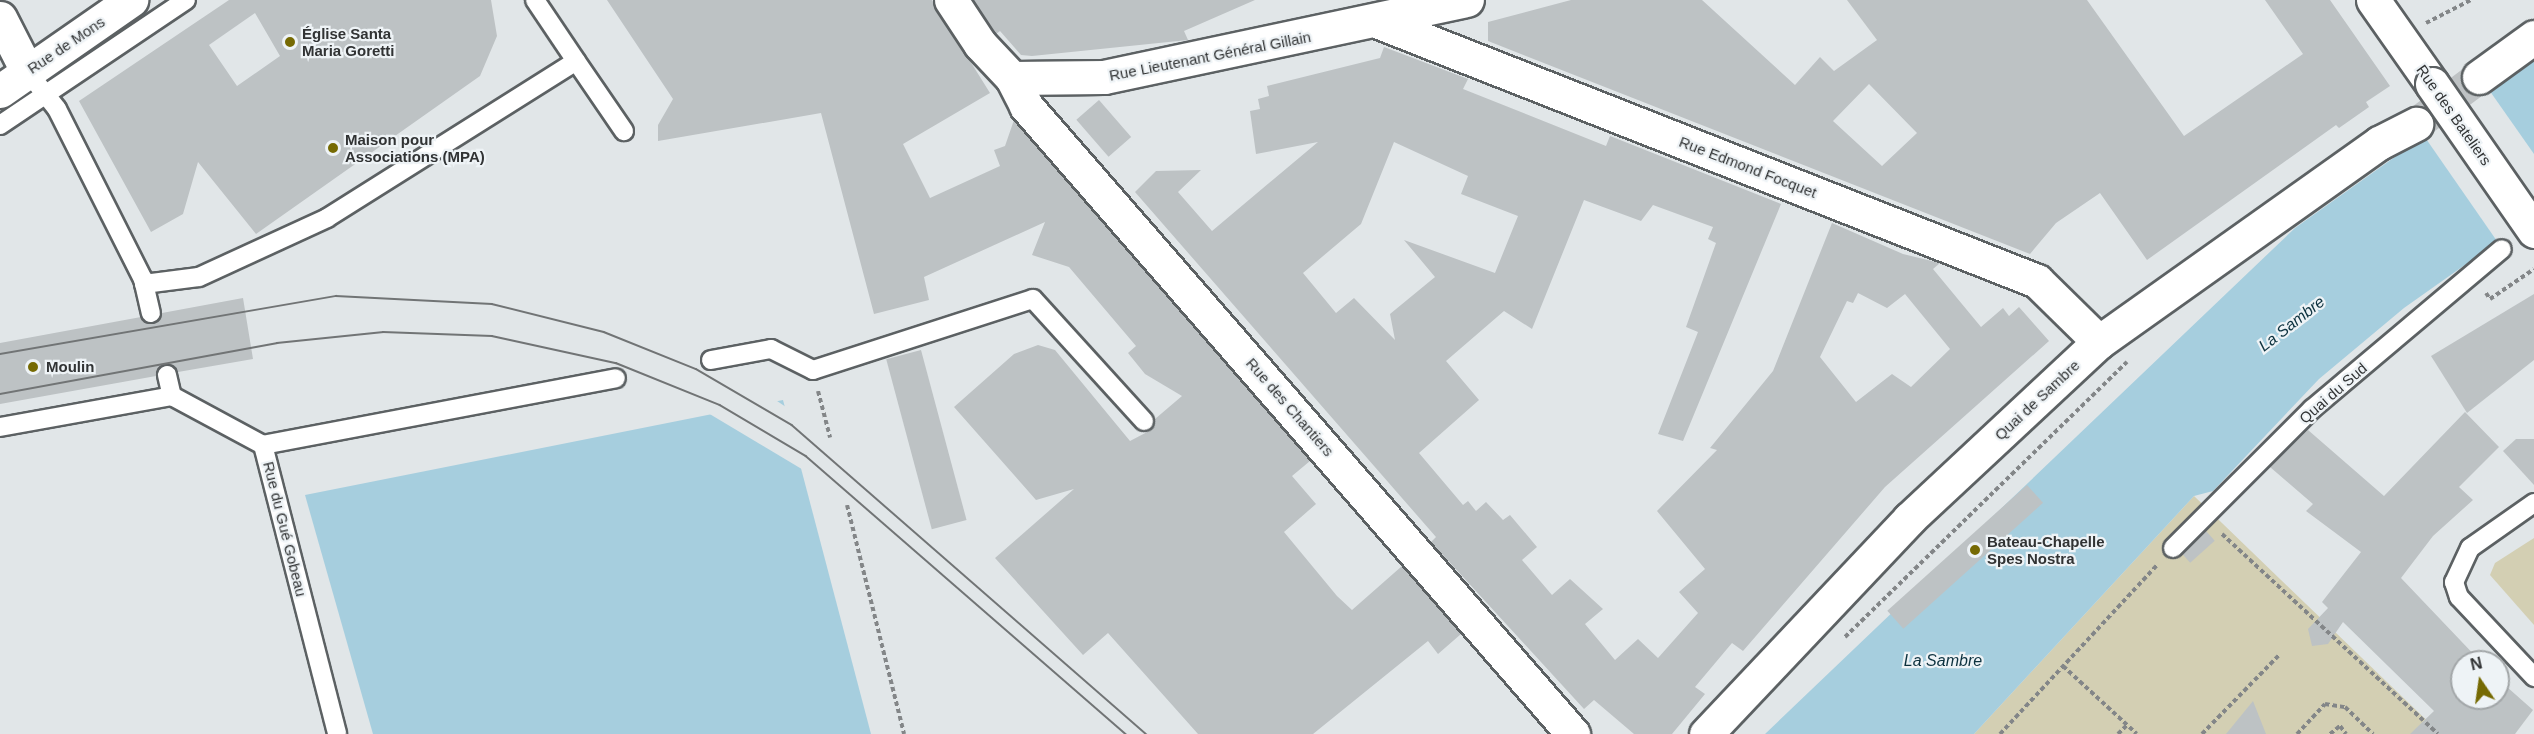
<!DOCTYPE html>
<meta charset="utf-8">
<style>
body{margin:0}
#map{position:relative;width:2534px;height:734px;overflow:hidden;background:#e1e6e8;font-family:Helvetica,sans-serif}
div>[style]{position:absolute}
.green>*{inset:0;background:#d3cfb3}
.water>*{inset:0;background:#a6cede}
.pier>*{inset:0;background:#e1e6e8}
.building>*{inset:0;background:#bdc2c4;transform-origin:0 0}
.minor-tunnel>*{height:33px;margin-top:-16.5px;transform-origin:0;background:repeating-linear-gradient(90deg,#bec2c4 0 33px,transparent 0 49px)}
.path>*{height:4px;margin-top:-2px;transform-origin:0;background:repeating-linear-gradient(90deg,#838688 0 4.5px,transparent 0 7.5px)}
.roads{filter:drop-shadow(2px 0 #5c6163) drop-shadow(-2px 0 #5c6163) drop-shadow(0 2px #5c6163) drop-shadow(0 -2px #5c6163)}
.service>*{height:18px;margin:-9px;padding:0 9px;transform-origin:9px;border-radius:9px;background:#fff}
.minor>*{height:33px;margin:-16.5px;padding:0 16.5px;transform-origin:16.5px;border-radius:16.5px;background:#fff}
.tertiary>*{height:33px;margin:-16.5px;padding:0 16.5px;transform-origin:16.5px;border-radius:16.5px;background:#fff}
.secondary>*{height:33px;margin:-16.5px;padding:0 16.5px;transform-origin:16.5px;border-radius:16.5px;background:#fff}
.primary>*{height:33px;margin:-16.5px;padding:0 16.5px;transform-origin:16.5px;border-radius:16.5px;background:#fff}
.tram>*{height:1.5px;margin:-0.75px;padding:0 0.75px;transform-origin:0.75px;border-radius:0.75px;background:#717475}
.bridges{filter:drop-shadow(2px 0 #5c6163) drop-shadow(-2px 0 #5c6163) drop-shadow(0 2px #5c6163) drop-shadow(0 -2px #5c6163)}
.secondary-bridge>*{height:33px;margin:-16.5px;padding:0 16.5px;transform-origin:16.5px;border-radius:16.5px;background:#fff}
.dots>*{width:16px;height:16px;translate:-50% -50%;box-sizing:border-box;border:3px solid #eef3f6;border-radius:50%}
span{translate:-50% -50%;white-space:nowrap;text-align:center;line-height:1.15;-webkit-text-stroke:4.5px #eef3f6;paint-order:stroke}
.poi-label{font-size:15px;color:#313334;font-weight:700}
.left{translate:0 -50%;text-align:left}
.street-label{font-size:15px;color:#313334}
.water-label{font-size:16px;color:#0d323f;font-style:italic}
.north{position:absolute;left:2450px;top:650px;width:60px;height:60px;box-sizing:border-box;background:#eef3f6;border:2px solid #a2a6a8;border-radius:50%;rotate:347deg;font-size:16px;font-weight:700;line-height:24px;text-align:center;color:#313334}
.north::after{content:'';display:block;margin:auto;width:21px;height:27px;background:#766a03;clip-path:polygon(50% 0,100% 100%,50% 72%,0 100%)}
</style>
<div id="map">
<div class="green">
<div style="clip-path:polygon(2194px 496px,2417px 711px,2441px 734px,1974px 734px)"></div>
<div style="clip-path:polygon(2534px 538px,2534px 625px,2490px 575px,2495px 563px)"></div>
</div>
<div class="water">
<div style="clip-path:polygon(2534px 58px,2534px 216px,2404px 308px,2319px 379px,2213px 491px,2194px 496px,1974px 734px,1765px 734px,2295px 228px)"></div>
<div style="clip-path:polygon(783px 400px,871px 734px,373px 734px,305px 495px)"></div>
</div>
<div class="pier">
<div style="clip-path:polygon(2487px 87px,2534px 154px,2534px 220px,2499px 244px,2422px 133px)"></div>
<div style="clip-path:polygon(774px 399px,789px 409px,805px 471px,708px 413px)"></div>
</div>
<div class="building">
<div style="clip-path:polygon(evenodd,229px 0,491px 0,497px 36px,480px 76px,256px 234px,198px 162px,183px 214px,151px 232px,79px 101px,229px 0,255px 13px,280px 56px,237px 86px,209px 45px,255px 13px)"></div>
<div style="clip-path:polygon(607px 0,932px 0,990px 93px,903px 144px,930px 198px,1000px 166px,994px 150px,1005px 146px,1014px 120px,1310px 461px,1292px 476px,1316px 504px,1284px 532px,1337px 596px,1352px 610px,1402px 566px,1461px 634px,1438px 654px,1428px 641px,1313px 734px,1198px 734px,1108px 633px,1083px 655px,995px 558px,1074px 489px,1036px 500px,954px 407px,1014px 354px,1038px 345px,1055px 350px,1130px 441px,1151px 430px,1155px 419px,1182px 396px,1145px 374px,1128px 353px,1136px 346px,1069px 267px,1032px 255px,1045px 222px,924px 277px,929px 300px,874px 314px,821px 113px,658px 141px,658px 125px,673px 99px)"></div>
<div style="clip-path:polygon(973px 0,1255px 0,1184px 31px,1188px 40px,1032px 56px,1021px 55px,1000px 31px,996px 34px)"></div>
<div style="clip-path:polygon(evenodd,1571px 0,1702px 0,1795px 85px,1820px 57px,1834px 71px,1877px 40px,1847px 0,2087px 0,2184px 136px,2303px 54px,2265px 0,2330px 0,2390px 86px,2366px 102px,2369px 107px,2339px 128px,2336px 125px,2147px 260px,2100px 193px,2056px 223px,2030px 254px,1488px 41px,1488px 22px,1571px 0,1869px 84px,1917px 133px,1882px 166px,1833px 121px,1869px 84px)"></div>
<div style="clip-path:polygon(evenodd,1384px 47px,1468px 79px,1463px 89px,1606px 146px,1610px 136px,1781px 204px,1683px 441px,1658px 434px,1698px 332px,1686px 327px,1716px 243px,1708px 239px,1713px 227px,1653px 205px,1641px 221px,1584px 200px,1532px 329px,1504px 311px,1446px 361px,1479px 400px,1419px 453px,1463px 505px,1468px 501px,1476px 511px,1486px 502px,1503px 520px,1510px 515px,1537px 547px,1522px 560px,1552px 595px,1570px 579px,1603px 609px,1585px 624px,1615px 660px,1638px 639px,1658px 658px,1698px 613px,1679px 592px,1705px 569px,1657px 511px,1717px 450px,1710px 448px,1773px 371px,1832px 223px,1903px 254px,1940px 263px,1933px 269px,1981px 327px,2003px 308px,2009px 316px,2019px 307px,2049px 341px,1885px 487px,1743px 651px,1732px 643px,1695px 687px,1705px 694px,1672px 734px,1634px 734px,1594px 700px,1584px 709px,1431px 542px,1436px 537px,1135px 192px,1156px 171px,1201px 170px,1178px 192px,1212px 231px,1318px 142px,1256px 154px,1250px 111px,1260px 109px,1258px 99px,1269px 96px,1267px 86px,1380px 58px,1384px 47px,1394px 142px,1468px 176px,1461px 194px,1518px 216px,1495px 273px,1404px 240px,1435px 277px,1390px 314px,1395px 340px,1354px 298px,1336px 313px,1303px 273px,1361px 224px,1394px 142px,1384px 47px,1858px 293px,1887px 308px,1905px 294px,1950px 349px,1911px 387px,1892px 374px,1856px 402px,1820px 357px,1847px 301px,1853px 303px,1858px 293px)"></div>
<div style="left:1099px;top:100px;width:49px;height:30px;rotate:49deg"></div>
<div style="clip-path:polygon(2534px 294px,2534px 360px,2467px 413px,2431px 356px)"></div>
<div style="clip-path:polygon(243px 298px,253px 359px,178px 372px,165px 364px,156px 376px,0 404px,0 343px,141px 317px,153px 324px,162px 313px)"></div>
<div style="left:921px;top:350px;width:176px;height:36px;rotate:75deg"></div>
<div style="clip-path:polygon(2465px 412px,2499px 447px,2459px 487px,2473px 500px,2433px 536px,2401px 578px,2481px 662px,2462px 662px,2462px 698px,2498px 698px,2498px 679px,2533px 710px,2515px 734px,2410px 734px,2434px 711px,2343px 622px,2328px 644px,2312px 646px,2308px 629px,2328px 608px,2322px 602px,2361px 552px,2306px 511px,2313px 504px,2270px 467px,2308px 430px,2384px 496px)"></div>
<div style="clip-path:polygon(2516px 439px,2534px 439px,2534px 485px,2503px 451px)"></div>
<div style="left:2027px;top:485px;width:24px;height:188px;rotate:48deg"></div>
<div style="left:2206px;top:531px;width:13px;height:33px;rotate:48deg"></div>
<div style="clip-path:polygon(2253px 701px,2266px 734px,2226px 734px)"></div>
</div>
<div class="minor-tunnel">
<div style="left:2416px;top:124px;width:79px;rotate:-36.7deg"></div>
</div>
<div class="path">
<div style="left:2426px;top:23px;width:51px;rotate:-27.1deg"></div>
<div style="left:2486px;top:293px;width:7px;rotate:56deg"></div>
<div style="left:2490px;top:299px;width:53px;rotate:-34.3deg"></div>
<div style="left:818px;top:391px;width:48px;rotate:75.4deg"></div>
<div style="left:847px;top:505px;width:236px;rotate:76deg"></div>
<div style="left:2222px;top:534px;width:294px;rotate:42.8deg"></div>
<div style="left:1845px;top:637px;width:394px;rotate:-44.3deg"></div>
<div style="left:2063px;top:666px;width:100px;rotate:42.6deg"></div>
<div style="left:2000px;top:734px;width:231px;rotate:-47.1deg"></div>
<div style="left:2118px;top:734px;width:13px;rotate:-45deg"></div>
<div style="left:2202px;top:734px;width:112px;rotate:-45.7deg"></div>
<div style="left:2297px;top:734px;width:41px;rotate:-47deg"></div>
<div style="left:2325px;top:704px;width:20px;rotate:9deg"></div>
<div style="left:2345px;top:707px;width:39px;rotate:44deg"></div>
<div style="left:2330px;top:734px;width:13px;rotate:-39deg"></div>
<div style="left:2340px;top:726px;width:10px;rotate:53deg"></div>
</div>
<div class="roads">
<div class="service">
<div style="left:535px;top:0;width:73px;rotate:56.1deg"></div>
<div style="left:27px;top:71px;width:48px;rotate:51.7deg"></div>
<div style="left:57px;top:109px;width:191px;rotate:63.2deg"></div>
<div style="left:143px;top:279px;width:35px;rotate:77deg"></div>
<div style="left:0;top:125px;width:224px;rotate:-33.9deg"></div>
<div style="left:144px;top:284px;width:55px;rotate:-7.3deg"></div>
<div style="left:199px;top:277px;width:141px;rotate:-24.7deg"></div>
<div style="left:327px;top:218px;width:294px;rotate:-32.2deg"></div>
<div style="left:576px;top:61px;width:85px;rotate:55.6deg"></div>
<div style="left:711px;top:360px;width:61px;rotate:-10.4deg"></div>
<div style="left:771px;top:349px;width:47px;rotate:26.6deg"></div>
<div style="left:813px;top:370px;width:231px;rotate:-17.9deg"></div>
<div style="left:1033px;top:299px;width:165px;rotate:47.7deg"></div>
<div style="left:167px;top:375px;width:22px;rotate:77deg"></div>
<div style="left:172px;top:396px;width:103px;rotate:28.3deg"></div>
<div style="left:263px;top:445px;width:298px;rotate:75.6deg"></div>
<div style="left:0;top:427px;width:175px;rotate:-10.2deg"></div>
<div style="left:263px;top:445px;width:359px;rotate:-10.7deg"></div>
<div style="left:2534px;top:503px;width:78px;rotate:144.9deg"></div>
<div style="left:2470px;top:548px;width:38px;rotate:115deg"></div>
<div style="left:2454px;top:582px;width:16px;rotate:72deg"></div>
<div style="left:2459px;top:597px;width:110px;rotate:46.8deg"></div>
<div style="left:2173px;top:548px;width:197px;rotate:-45deg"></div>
<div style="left:2312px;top:409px;width:248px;rotate:-40.1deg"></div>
</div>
<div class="minor">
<div style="left:0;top:18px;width:59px;rotate:63deg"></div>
<div style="left:1379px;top:22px;width:707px;rotate:21.49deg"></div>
<div style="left:2037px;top:281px;width:87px;rotate:44.5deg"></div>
<div style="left:2479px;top:77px;width:68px;rotate:-36deg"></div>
<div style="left:1012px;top:78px;width:31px;rotate:63deg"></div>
<div style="left:1026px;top:106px;width:833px;rotate:48.94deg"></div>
<div style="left:1706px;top:734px;width:296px;rotate:-46.6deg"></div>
<div style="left:1909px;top:519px;width:260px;rotate:-43deg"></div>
<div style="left:2099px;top:342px;width:344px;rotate:-35.4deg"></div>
<div style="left:2379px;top:143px;width:42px;rotate:-27.2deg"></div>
</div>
<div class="tertiary">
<div style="left:951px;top:0;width:53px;rotate:56.6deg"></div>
<div style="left:980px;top:44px;width:47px;rotate:46.7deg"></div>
<div style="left:1012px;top:78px;width:92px;rotate:-0.6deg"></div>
<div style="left:1104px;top:77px;width:371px;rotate:-12deg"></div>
</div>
<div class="secondary">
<div style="left:2373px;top:0;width:103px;rotate:54.9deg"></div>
</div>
<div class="primary">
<div style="left:0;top:91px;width:160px;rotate:-34.8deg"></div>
</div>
</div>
<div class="tram">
<div style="left:0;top:354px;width:341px;rotate:-9.8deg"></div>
<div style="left:336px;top:296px;width:156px;rotate:2.9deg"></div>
<div style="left:492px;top:304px;width:115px;rotate:14deg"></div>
<div style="left:604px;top:332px;width:99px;rotate:21.9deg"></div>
<div style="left:696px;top:369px;width:111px;rotate:30.3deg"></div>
<div style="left:792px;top:425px;width:470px;rotate:41.1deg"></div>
<div style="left:0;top:394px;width:282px;rotate:-10.4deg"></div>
<div style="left:277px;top:343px;width:107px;rotate:-5.9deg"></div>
<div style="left:383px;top:332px;width:109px;rotate:2.1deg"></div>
<div style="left:492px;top:336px;width:127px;rotate:12.3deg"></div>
<div style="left:616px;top:363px;width:112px;rotate:22deg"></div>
<div style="left:720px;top:405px;width:100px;rotate:30.7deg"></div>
<div style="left:806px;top:456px;width:424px;rotate:41deg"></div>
</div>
<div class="bridges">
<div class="secondary-bridge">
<div style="left:2432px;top:84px;width:179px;rotate:55.2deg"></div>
</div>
</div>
<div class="dots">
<div style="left:290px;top:42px;background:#766a03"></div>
<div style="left:333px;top:148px;background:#766a03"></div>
<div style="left:33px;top:367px;background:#766a03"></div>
<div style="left:1975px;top:550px;background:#766a03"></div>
</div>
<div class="poi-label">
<span class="left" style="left:302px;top:42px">Église Santa<br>Maria Goretti</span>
<span class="left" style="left:345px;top:148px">Maison pour<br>Associations (MPA)</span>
<span class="left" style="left:46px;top:367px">Moulin</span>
<span class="left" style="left:1987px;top:550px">Bateau-Chapelle<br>Spes Nostra</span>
</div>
<div class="street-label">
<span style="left:66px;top:45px;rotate:-34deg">Rue de Mons</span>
<span style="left:1210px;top:56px;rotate:-11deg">Rue Lieutenant Général Gillain</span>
<span style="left:2454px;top:115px;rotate:55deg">Rue des Bateliers</span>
<span style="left:1748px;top:167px;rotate:21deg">Rue Edmond Focquet</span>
<span style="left:2333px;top:393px;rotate:-41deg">Quai du Sud</span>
<span style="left:2037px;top:400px;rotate:-43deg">Quai de Sambre</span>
<span style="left:1290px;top:407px;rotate:49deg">Rue des Chantiers</span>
<span style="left:285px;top:529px;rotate:76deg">Rue du Gué Gobeau</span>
</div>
<div class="water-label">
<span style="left:2292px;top:324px;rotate:-38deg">La Sambre</span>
<span style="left:1943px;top:661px">La Sambre</span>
</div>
<div class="north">N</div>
</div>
